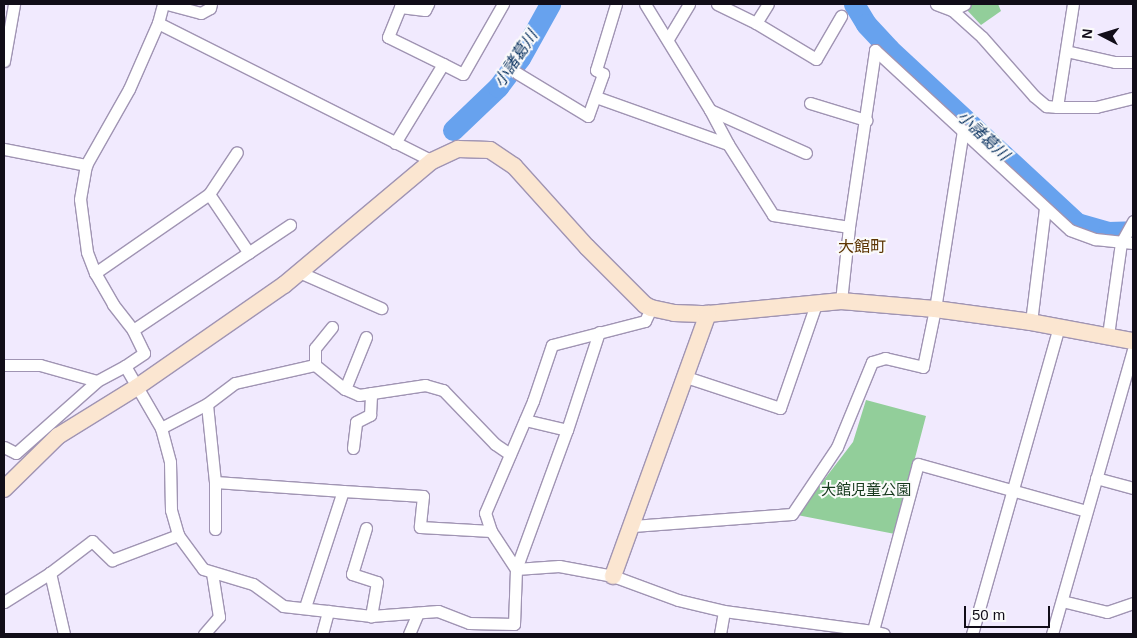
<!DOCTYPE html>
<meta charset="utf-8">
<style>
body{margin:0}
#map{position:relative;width:1137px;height:638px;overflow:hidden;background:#f1eafe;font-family:Arial,"Noto Sans JP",sans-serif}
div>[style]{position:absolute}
.green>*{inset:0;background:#92ce9a}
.river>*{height:21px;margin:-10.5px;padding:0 10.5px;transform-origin:10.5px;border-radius:10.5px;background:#67a2ee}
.roads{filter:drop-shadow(1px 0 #a094b3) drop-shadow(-1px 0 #a094b3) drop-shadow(0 1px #a094b3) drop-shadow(0 -1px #a094b3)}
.street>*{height:11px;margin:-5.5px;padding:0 5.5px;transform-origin:5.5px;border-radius:5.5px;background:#fff}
.secondary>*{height:16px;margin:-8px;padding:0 8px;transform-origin:8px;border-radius:8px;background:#fbe6d1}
span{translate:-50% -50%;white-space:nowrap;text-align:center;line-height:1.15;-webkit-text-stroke:4px #fbfbfb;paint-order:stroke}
.park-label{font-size:15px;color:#16391d}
.water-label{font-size:16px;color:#042d5c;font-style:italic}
.neighbourhood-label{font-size:16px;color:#5c3504}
.frame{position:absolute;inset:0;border:5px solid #110d18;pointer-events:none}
.north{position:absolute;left:1077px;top:10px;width:50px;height:50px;-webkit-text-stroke:4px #fbfbfb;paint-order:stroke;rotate:275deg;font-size:14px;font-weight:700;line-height:20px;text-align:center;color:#110d18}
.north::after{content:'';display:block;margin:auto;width:18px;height:22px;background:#110d18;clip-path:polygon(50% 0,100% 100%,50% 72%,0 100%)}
.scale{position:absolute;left:964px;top:606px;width:86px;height:22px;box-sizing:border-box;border:2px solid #110d18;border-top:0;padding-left:6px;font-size:15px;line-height:18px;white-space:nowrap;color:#110d18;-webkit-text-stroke:4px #fbfbfb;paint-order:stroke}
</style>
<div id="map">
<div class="green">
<div style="clip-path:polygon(969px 4px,998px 4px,1001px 11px,981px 25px,966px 9px)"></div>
<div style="clip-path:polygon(866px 400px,926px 416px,895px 534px,797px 515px,853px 442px)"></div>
</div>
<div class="river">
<div style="left:854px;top:4px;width:23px;rotate:59deg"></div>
<div style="left:866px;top:24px;width:34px;rotate:47deg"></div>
<div style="left:889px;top:49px;width:256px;rotate:42.8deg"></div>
<div style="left:1077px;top:223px;width:32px;rotate:16deg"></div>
<div style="left:1108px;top:232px;width:25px;rotate:-2deg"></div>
<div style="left:453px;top:130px;width:62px;rotate:-43.7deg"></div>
<div style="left:498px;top:87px;width:36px;rotate:-53deg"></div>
<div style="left:520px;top:58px;width:62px;rotate:-60.9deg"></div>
</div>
<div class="roads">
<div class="street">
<div style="left:167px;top:4px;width:35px;rotate:15deg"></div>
<div style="left:201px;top:13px;width:10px;rotate:-29deg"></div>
<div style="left:210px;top:8px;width:4px;rotate:-76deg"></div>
<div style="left:645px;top:4px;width:124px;rotate:58.5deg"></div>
<div style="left:710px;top:110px;width:38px;rotate:62deg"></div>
<div style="left:728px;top:144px;width:84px;rotate:57.6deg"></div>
<div style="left:773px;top:215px;width:77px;rotate:9deg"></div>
<div style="left:717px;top:4px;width:43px;rotate:26deg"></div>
<div style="left:756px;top:23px;width:70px;rotate:31deg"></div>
<div style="left:816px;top:59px;width:50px;rotate:-59.8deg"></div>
<div style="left:936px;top:4px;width:17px;rotate:21deg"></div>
<div style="left:952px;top:10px;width:14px;rotate:-25deg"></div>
<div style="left:952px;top:10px;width:40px;rotate:42deg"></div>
<div style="left:982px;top:37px;width:79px;rotate:48.6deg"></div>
<div style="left:1034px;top:96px;width:16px;rotate:40deg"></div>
<div style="left:1046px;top:106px;width:11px;rotate:5deg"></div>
<div style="left:1057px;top:107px;width:104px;rotate:-81.2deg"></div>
<div style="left:158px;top:23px;width:307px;rotate:26.7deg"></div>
<div style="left:756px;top:23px;width:22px;rotate:-58deg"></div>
<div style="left:668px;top:39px;width:41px;rotate:-59deg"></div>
<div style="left:1066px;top:51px;width:50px;rotate:12.7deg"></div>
<div style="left:1115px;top:62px;width:18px"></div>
<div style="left:4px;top:61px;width:58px;rotate:-80deg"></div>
<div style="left:443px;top:64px;width:22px;rotate:27deg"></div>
<div style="left:463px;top:74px;width:81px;rotate:-60.3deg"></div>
<div style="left:517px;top:73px;width:83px;rotate:31.2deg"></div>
<div style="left:588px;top:116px;width:45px;rotate:-70.3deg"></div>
<div style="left:603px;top:74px;width:8px;rotate:-150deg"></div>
<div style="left:596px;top:70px;width:69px;rotate:-73.1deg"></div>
<div style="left:596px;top:97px;width:140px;rotate:19.6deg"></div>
<div style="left:810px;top:103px;width:59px;rotate:16.9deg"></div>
<div style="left:1057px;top:107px;width:39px"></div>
<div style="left:1096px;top:107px;width:38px;rotate:-14deg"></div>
<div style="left:710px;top:110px;width:105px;rotate:24.1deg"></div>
<div style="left:395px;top:143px;width:92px;rotate:-58.7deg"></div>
<div style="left:443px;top:64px;width:61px;rotate:-153.9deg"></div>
<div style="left:388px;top:37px;width:32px;rotate:-68deg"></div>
<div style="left:400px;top:7px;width:25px;rotate:7deg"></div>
<div style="left:425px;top:10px;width:7px;rotate:-63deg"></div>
<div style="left:4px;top:149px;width:84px;rotate:11deg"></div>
<div style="left:209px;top:194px;width:71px;rotate:55.9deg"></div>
<div style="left:299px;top:272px;width:90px;rotate:23.7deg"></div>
<div style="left:95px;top:273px;width:139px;rotate:-34.7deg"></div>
<div style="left:209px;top:194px;width:50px;rotate:-56.3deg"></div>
<div style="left:841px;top:301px;width:74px;rotate:-83.8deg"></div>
<div style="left:849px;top:227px;width:179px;rotate:-81.6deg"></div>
<div style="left:875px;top:50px;width:265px;rotate:42.7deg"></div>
<div style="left:1070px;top:230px;width:27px;rotate:20deg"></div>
<div style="left:1095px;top:239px;width:38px;rotate:6deg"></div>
<div style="left:1031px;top:322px;width:115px;rotate:-83deg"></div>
<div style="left:133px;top:330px;width:189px;rotate:-33.8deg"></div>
<div style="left:1108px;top:335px;width:93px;rotate:-82deg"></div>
<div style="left:1121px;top:243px;width:25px;rotate:-61deg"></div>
<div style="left:4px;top:365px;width:36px"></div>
<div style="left:40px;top:365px;width:59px;rotate:15.7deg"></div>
<div style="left:97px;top:381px;width:32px;rotate:-28deg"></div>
<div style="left:125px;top:366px;width:23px;rotate:-34deg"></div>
<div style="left:144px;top:353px;width:25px;rotate:-116deg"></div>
<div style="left:133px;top:330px;width:33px;rotate:-128deg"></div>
<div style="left:113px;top:304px;width:36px;rotate:-120deg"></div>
<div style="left:95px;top:273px;width:22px;rotate:-111deg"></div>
<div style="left:87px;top:252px;width:53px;rotate:-97.5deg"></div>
<div style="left:80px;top:199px;width:35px;rotate:-80deg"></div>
<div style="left:86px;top:165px;width:87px;rotate:-60.5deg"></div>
<div style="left:129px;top:89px;width:72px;rotate:-66.3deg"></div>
<div style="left:158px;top:23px;width:20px;rotate:-75deg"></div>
<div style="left:315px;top:365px;width:38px;rotate:39deg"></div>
<div style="left:345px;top:389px;width:15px;rotate:23deg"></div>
<div style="left:359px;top:395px;width:67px;rotate:-8.6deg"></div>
<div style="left:425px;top:385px;width:19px;rotate:16deg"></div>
<div style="left:443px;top:390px;width:75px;rotate:46.1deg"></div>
<div style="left:495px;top:444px;width:18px;rotate:34deg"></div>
<div style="left:125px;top:366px;width:72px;rotate:59.9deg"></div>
<div style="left:161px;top:428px;width:35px;rotate:75deg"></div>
<div style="left:170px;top:462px;width:48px;rotate:88.8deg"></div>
<div style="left:171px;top:510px;width:26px;rotate:74deg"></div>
<div style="left:178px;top:535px;width:42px;rotate:53.7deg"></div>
<div style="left:203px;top:569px;width:52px;rotate:16.7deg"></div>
<div style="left:253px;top:584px;width:37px;rotate:36deg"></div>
<div style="left:283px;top:606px;width:89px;rotate:6.5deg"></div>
<div style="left:371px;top:616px;width:67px;rotate:-4.3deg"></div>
<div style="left:438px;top:611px;width:33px;rotate:21deg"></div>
<div style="left:469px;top:623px;width:45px;rotate:1.3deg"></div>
<div style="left:514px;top:624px;width:55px;rotate:-87.9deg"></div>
<div style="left:516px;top:569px;width:43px;rotate:-4deg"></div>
<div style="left:559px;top:566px;width:55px;rotate:10.5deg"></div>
<div style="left:613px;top:576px;width:69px;rotate:20.3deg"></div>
<div style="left:678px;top:600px;width:47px;rotate:13.4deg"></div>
<div style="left:724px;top:611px;width:150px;rotate:7.6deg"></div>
<div style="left:873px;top:631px;width:11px;rotate:15deg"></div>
<div style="left:686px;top:377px;width:99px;rotate:18.3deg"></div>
<div style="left:780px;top:408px;width:110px;rotate:-70.9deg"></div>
<div style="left:345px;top:389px;width:56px;rotate:-68deg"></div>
<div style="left:525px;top:420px;width:43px;rotate:13.4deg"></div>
<div style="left:161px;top:428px;width:52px;rotate:-27.6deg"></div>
<div style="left:4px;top:447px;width:13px;rotate:27deg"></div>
<div style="left:16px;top:453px;width:108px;rotate:-41.6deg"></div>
<div style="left:353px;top:448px;width:26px;rotate:-83deg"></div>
<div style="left:356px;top:422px;width:16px;rotate:-27deg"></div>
<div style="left:370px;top:415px;width:22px;rotate:-87deg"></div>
<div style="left:1096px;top:478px;width:38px;rotate:15deg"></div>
<div style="left:343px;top:491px;width:80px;rotate:3.6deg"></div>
<div style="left:423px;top:496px;width:31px;rotate:96deg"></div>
<div style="left:420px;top:527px;width:71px;rotate:3.2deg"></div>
<div style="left:491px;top:531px;width:45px;rotate:56.7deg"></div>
<div style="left:633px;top:526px;width:159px;rotate:-4.3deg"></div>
<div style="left:792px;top:514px;width:81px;rotate:-56.1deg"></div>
<div style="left:837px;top:447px;width:92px;rotate:-67.6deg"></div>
<div style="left:872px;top:362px;width:14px;rotate:-17deg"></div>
<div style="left:885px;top:358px;width:39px;rotate:13deg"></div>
<div style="left:923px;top:367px;width:59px;rotate:-78.3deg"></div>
<div style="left:935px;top:309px;width:181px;rotate:-81.1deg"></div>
<div style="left:366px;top:528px;width:48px;rotate:106.9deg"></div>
<div style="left:352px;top:574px;width:26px;rotate:18deg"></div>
<div style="left:377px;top:582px;width:35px;rotate:100deg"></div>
<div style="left:215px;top:529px;width:47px;rotate:-90deg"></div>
<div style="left:491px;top:531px;width:19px;rotate:-108deg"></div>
<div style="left:485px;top:513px;width:122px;rotate:-66.8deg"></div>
<div style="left:533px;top:401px;width:59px;rotate:-71.3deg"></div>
<div style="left:552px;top:345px;width:96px;rotate:-14.5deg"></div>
<div style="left:645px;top:321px;width:14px;rotate:-65deg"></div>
<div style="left:516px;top:569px;width:148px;rotate:-69.9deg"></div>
<div style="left:567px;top:430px;width:103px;rotate:-71.9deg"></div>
<div style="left:1062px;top:601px;width:46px;rotate:13.7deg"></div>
<div style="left:1107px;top:612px;width:28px;rotate:-19deg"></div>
<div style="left:4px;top:602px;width:54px;rotate:-32.2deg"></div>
<div style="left:305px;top:607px;width:122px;rotate:-71.9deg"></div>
<div style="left:343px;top:491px;width:128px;rotate:-176deg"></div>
<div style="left:215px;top:482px;width:78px;rotate:-95.9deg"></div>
<div style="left:207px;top:404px;width:35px;rotate:-37deg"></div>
<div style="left:235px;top:383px;width:82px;rotate:-12.7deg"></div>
<div style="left:315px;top:365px;width:17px;rotate:-90deg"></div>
<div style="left:315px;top:348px;width:27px;rotate:-51deg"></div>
<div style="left:64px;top:634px;width:63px;rotate:-102.9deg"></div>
<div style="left:50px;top:573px;width:53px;rotate:-37.3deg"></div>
<div style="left:92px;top:541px;width:28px;rotate:44deg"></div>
<div style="left:112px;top:560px;width:71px;rotate:-20.7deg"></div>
<div style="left:204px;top:634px;width:23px;rotate:-49deg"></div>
<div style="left:219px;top:617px;width:45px;rotate:-99deg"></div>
<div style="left:322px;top:634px;width:24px;rotate:-75deg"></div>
<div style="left:409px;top:634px;width:23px;rotate:-67deg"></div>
<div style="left:720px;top:634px;width:23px;rotate:-80deg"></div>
<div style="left:872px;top:634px;width:176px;rotate:-74.9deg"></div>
<div style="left:918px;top:464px;width:174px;rotate:15.6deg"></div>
<div style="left:972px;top:634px;width:320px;rotate:-74.2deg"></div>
<div style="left:1052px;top:634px;width:295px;rotate:-74.1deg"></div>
</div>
<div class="secondary">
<div style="left:4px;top:489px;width:76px;rotate:-44.5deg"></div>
<div style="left:58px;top:436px;width:93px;rotate:-31.8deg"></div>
<div style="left:137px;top:387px;width:179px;rotate:-34.8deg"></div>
<div style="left:284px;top:285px;width:193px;rotate:-40deg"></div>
<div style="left:432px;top:161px;width:29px;rotate:-25deg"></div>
<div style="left:458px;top:149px;width:32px;rotate:2deg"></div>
<div style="left:490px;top:150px;width:29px;rotate:34deg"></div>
<div style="left:514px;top:166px;width:109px;rotate:48deg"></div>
<div style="left:587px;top:247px;width:82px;rotate:45deg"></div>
<div style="left:645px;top:305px;width:7px;rotate:27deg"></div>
<div style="left:651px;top:308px;width:24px;rotate:12deg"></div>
<div style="left:674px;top:313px;width:34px;rotate:2deg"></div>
<div style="left:708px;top:314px;width:134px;rotate:-5.6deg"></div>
<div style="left:841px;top:301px;width:94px;rotate:4.9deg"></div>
<div style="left:935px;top:309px;width:97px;rotate:7.7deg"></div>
<div style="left:1031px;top:322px;width:104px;rotate:10.6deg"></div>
<div style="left:613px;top:576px;width:279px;rotate:-70.1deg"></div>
</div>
</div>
<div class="park-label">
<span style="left:866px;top:490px">大館児童公園</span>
</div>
<div class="water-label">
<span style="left:516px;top:59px;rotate:-56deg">小諸葛川</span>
<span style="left:983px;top:136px;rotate:43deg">小諸葛川</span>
</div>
<div class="neighbourhood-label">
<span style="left:862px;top:247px">大館町</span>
</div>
<div class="frame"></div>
<div class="north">N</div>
<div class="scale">50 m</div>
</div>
